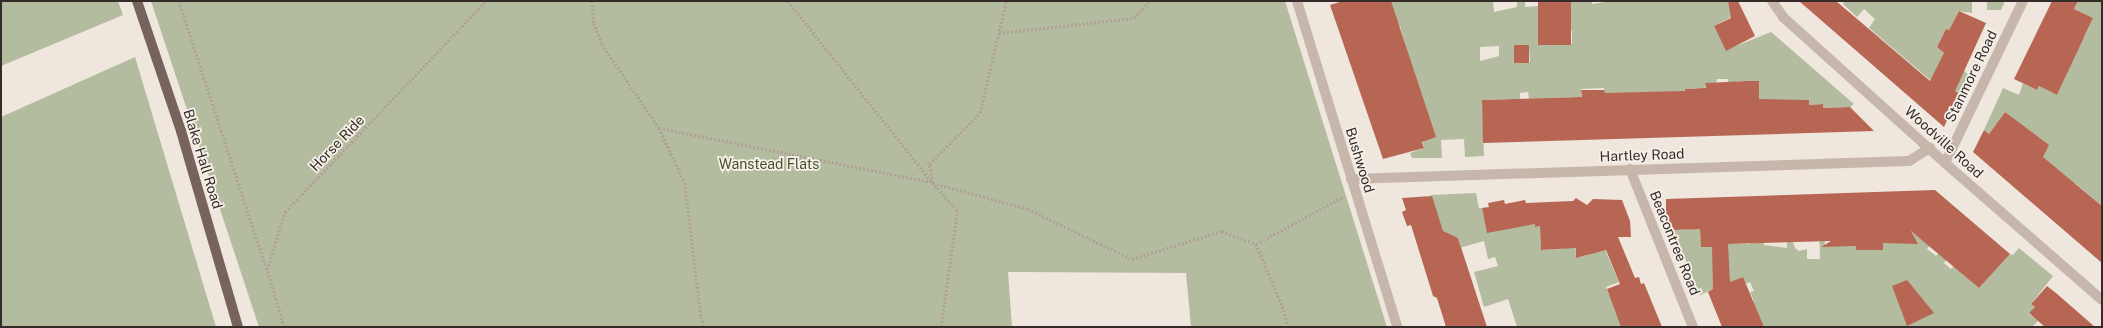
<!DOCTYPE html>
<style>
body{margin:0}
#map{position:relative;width:2103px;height:328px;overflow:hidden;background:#efe6de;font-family:"Public Sans",sans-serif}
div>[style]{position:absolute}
.green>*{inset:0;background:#b4bc9f}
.building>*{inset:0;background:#b76653;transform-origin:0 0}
.path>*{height:2.5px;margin-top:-1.25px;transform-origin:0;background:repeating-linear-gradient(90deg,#b1a095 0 2px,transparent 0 4px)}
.minor>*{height:10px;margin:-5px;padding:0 5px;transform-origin:5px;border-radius:5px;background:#c6b6ab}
.primary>*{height:10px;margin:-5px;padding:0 5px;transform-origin:5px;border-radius:5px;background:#75635c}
span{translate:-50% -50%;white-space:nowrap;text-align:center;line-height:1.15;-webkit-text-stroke:3.5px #f7f0e9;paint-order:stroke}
.street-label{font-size:14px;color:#352c29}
.park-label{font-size:14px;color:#465030}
.frame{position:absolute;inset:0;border:2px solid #352c29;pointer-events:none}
</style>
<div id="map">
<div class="green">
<div style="clip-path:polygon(1px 1px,118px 1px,123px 15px,1px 66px)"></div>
<div style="clip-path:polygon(151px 1px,1285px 1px,1387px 327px,1191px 327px,1186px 273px,1008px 272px,1012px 327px,259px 327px)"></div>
<div style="clip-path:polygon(evenodd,1391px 1px,1493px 1px,1494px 12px,1517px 7px,1517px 1px,1525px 1px,1525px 7px,1538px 6px,1538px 1px,1592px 1px,1592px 4px,1612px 1px,1728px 1px,1733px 16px,1714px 26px,1726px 50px,1771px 32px,1854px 104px,1850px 107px,1823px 108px,1822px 104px,1809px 105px,1809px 100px,1763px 100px,1763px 111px,1747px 81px,1736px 81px,1729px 111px,1728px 79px,1717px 79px,1716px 83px,1705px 83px,1706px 112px,1697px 88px,1685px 89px,1685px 94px,1644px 92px,1644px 114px,1605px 115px,1604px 88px,1581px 89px,1582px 116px,1573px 97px,1529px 99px,1528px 92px,1520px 93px,1521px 118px,1512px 118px,1511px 99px,1482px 100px,1484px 156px,1465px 157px,1464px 139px,1441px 140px,1442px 158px,1412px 158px,1410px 153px,1424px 148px,1409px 57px,1400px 26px,1361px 38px,1391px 1px,1572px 31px,1572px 44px,1540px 45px,1557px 32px,1572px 31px,1391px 1px,1514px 45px,1529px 45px,1530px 62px,1515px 63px,1514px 45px,1391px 1px,1499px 46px,1499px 56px,1480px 61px,1480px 47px,1499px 46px)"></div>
<div style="clip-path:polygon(1844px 1px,1972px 1px,1972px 13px,1959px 11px,1949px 30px,1946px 29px,1937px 47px,1969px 75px,1959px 94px,1943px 91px,1869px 28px,1875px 19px,1864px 9px,1857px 17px,1843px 4px)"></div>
<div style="clip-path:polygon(1987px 1px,2005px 1px,2001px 10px,1987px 10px)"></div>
<div style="clip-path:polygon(2078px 1px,2102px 1px,2102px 206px,2075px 183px,2063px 198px,2035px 175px,2013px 119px,2005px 112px,1989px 134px,1984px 130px,2003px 88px,2019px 95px,2023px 83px,2037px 90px,2039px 86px,2057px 95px,2067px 74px,2049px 64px,2065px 29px,2084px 38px,2093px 18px,2074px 9px)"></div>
<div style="clip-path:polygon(135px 57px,216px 327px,1px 327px,1px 117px)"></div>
<div style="clip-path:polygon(1476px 193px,1479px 208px,1482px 208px,1486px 227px,1535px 224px,1535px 227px,1540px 226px,1541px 250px,1564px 249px,1563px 226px,1575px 226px,1576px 258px,1588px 255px,1587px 244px,1603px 245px,1619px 282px,1606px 287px,1622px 327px,1517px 327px,1508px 299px,1484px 307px,1474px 272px,1498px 266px,1495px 257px,1488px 259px,1484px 241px,1459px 248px,1461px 246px,1458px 238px,1453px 236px,1445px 238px,1431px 195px)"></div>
<div style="clip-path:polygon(1959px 211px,1927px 249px,1936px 256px,1952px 238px,1960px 245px,1944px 263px,1951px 269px,1954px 266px,1984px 266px,1971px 281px,1979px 288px,2010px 254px,2013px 255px,2019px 248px,2053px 276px,2031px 304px,2035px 307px,2029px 314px,2038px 321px,2032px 327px,1763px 326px,1744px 306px,1754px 301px,1750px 292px,1754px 291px,1750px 282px,1746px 284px,1743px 277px,1700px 295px,1671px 224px,1675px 230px,1686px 230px,1700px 222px,1701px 247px,1712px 247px,1713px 251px,1728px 250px,1727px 221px,1732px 221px,1733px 244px,1750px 244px,1750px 238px,1763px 220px,1764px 245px,1787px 248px,1786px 220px,1795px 248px,1799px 251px,1807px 249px,1807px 259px,1820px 259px,1819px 220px,1824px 220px,1825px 247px,1856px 241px,1857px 250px,1883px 250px,1882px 219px,1913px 243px,1912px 218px)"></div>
</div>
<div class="building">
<div style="clip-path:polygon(1343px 1px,1391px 1px,1436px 137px,1422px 142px,1424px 148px,1383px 159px,1330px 5px)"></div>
<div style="left:1538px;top:1px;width:33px;height:44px"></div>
<div style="clip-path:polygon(1728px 1px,1738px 1px,1755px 36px,1726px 51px,1714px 26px,1731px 18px)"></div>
<div style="clip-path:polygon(1799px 1px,1836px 1px,1930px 81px,1944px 53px,1937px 47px,1946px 29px,1949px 30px,1959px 11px,1986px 23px,1955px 91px,1959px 94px,1944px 127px)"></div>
<div style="clip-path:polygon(2052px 1px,2078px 1px,2074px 9px,2093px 18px,2057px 95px,2039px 86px,2037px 90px,2014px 79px)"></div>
<div style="left:1514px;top:45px;width:15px;height:18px"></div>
<div style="clip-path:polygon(1747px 81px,1759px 81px,1759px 99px,1809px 100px,1809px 105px,1823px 104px,1823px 108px,1850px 107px,1874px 131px,1483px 143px,1482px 100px,1582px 97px,1581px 90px,1604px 90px,1605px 93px,1685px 91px,1685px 89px,1706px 88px,1705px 83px)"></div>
<div style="clip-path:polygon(2005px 112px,2049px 145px,2043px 157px,2102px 206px,2102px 263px,1973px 152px,1984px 130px,1989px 134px)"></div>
<div style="clip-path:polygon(1935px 190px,2010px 254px,1979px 288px,1911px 231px,1918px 244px,1883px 243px,1883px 250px,1856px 250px,1856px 246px,1821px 247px,1831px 241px,1728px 244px,1730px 282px,1743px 277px,1764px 327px,1722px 327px,1708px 292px,1713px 289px,1712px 247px,1701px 247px,1700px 229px,1673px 230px,1666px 214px,1666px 199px)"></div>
<div style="clip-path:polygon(1432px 196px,1443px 231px,1458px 238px,1487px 327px,1446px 327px,1437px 298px,1433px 296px,1411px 225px,1407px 226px,1402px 212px,1406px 210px,1402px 198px)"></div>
<div style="clip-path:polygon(1576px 198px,1587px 205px,1593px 199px,1622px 200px,1630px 221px,1631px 237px,1618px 237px,1635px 278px,1639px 277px,1641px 284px,1644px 283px,1662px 327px,1621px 327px,1607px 289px,1620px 284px,1606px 250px,1576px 258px,1576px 248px,1541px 250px,1540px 226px,1535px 227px,1535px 224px,1487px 233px,1482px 208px,1489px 207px,1488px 203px,1504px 200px,1505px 204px,1525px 200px,1526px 203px,1573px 201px)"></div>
<div style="clip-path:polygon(1907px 280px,1934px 313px,1907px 326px,1892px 286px)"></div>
<div style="clip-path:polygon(2047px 286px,2056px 293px,2095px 327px,2045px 327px,2029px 313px,2035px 307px,2031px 304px)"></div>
</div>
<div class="path">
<div style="left:179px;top:1px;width:283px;rotate:71.9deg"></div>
<div style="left:592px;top:1px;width:22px;rotate:85deg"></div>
<div style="left:594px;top:23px;width:22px;rotate:69deg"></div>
<div style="left:602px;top:44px;width:102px;rotate:55.8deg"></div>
<div style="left:659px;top:128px;width:278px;rotate:11.2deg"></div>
<div style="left:788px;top:1px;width:233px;rotate:51.5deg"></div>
<div style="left:933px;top:183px;width:98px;rotate:15.3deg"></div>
<div style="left:1028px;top:209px;width:115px;rotate:25.7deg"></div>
<div style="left:1132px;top:259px;width:94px;rotate:-17.3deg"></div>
<div style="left:1222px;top:231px;width:36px;rotate:21deg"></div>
<div style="left:1256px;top:244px;width:99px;rotate:-28.4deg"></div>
<div style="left:999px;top:33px;width:136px;rotate:-6.3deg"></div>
<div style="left:1134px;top:18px;width:23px;rotate:-47deg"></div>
<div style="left:659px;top:128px;width:61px;rotate:64.7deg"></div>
<div style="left:685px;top:183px;width:135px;rotate:83.2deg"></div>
<div style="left:701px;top:317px;width:10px;rotate:73deg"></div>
<div style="left:1256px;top:244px;width:72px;rotate:67deg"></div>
<div style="left:1284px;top:310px;width:17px;rotate:77deg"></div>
<div style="left:284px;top:327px;width:59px;rotate:-106.6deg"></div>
<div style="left:267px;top:270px;width:61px;rotate:-72.8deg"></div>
<div style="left:285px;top:212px;width:291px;rotate:-46.4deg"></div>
<div style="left:941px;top:327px;width:117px;rotate:-82.1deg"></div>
<div style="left:957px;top:211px;width:37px;rotate:-131deg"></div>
<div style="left:933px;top:183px;width:19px;rotate:-102deg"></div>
<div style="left:929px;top:164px;width:72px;rotate:-45deg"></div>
<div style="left:980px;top:113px;width:115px;rotate:-76.9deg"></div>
</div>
<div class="minor">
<div style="left:1297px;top:1px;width:341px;rotate:72.9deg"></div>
<div style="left:1772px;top:1px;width:19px;rotate:55deg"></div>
<div style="left:1783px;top:17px;width:218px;rotate:42deg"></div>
<div style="left:1945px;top:163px;width:208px;rotate:41.1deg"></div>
<div style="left:1945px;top:163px;width:180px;rotate:-64.3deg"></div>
<div style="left:1630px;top:169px;width:170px;rotate:68.3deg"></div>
<div style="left:1351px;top:179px;width:558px;rotate:-1.85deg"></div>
<div style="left:1909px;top:161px;width:25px;rotate:-32deg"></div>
</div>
<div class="primary">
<div style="left:137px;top:1px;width:137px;rotate:71.3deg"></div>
<div style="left:181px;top:131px;width:204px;rotate:73.8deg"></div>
</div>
<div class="street-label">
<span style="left:1971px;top:76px;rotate:-64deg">Stanmore Road</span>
<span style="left:1944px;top:142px;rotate:42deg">Woodville Road</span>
<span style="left:337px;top:143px;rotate:-46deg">Horse Ride</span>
<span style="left:1642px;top:155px;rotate:-2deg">Hartley Road</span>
<span style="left:203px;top:159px;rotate:73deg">Blake Hall Road</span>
<span style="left:1360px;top:160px;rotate:73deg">Bushwood</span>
<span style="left:1675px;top:243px;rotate:68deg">Beacontree Road</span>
</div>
<div class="park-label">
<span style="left:769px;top:164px">Wanstead Flats</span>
</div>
<div class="frame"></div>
</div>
